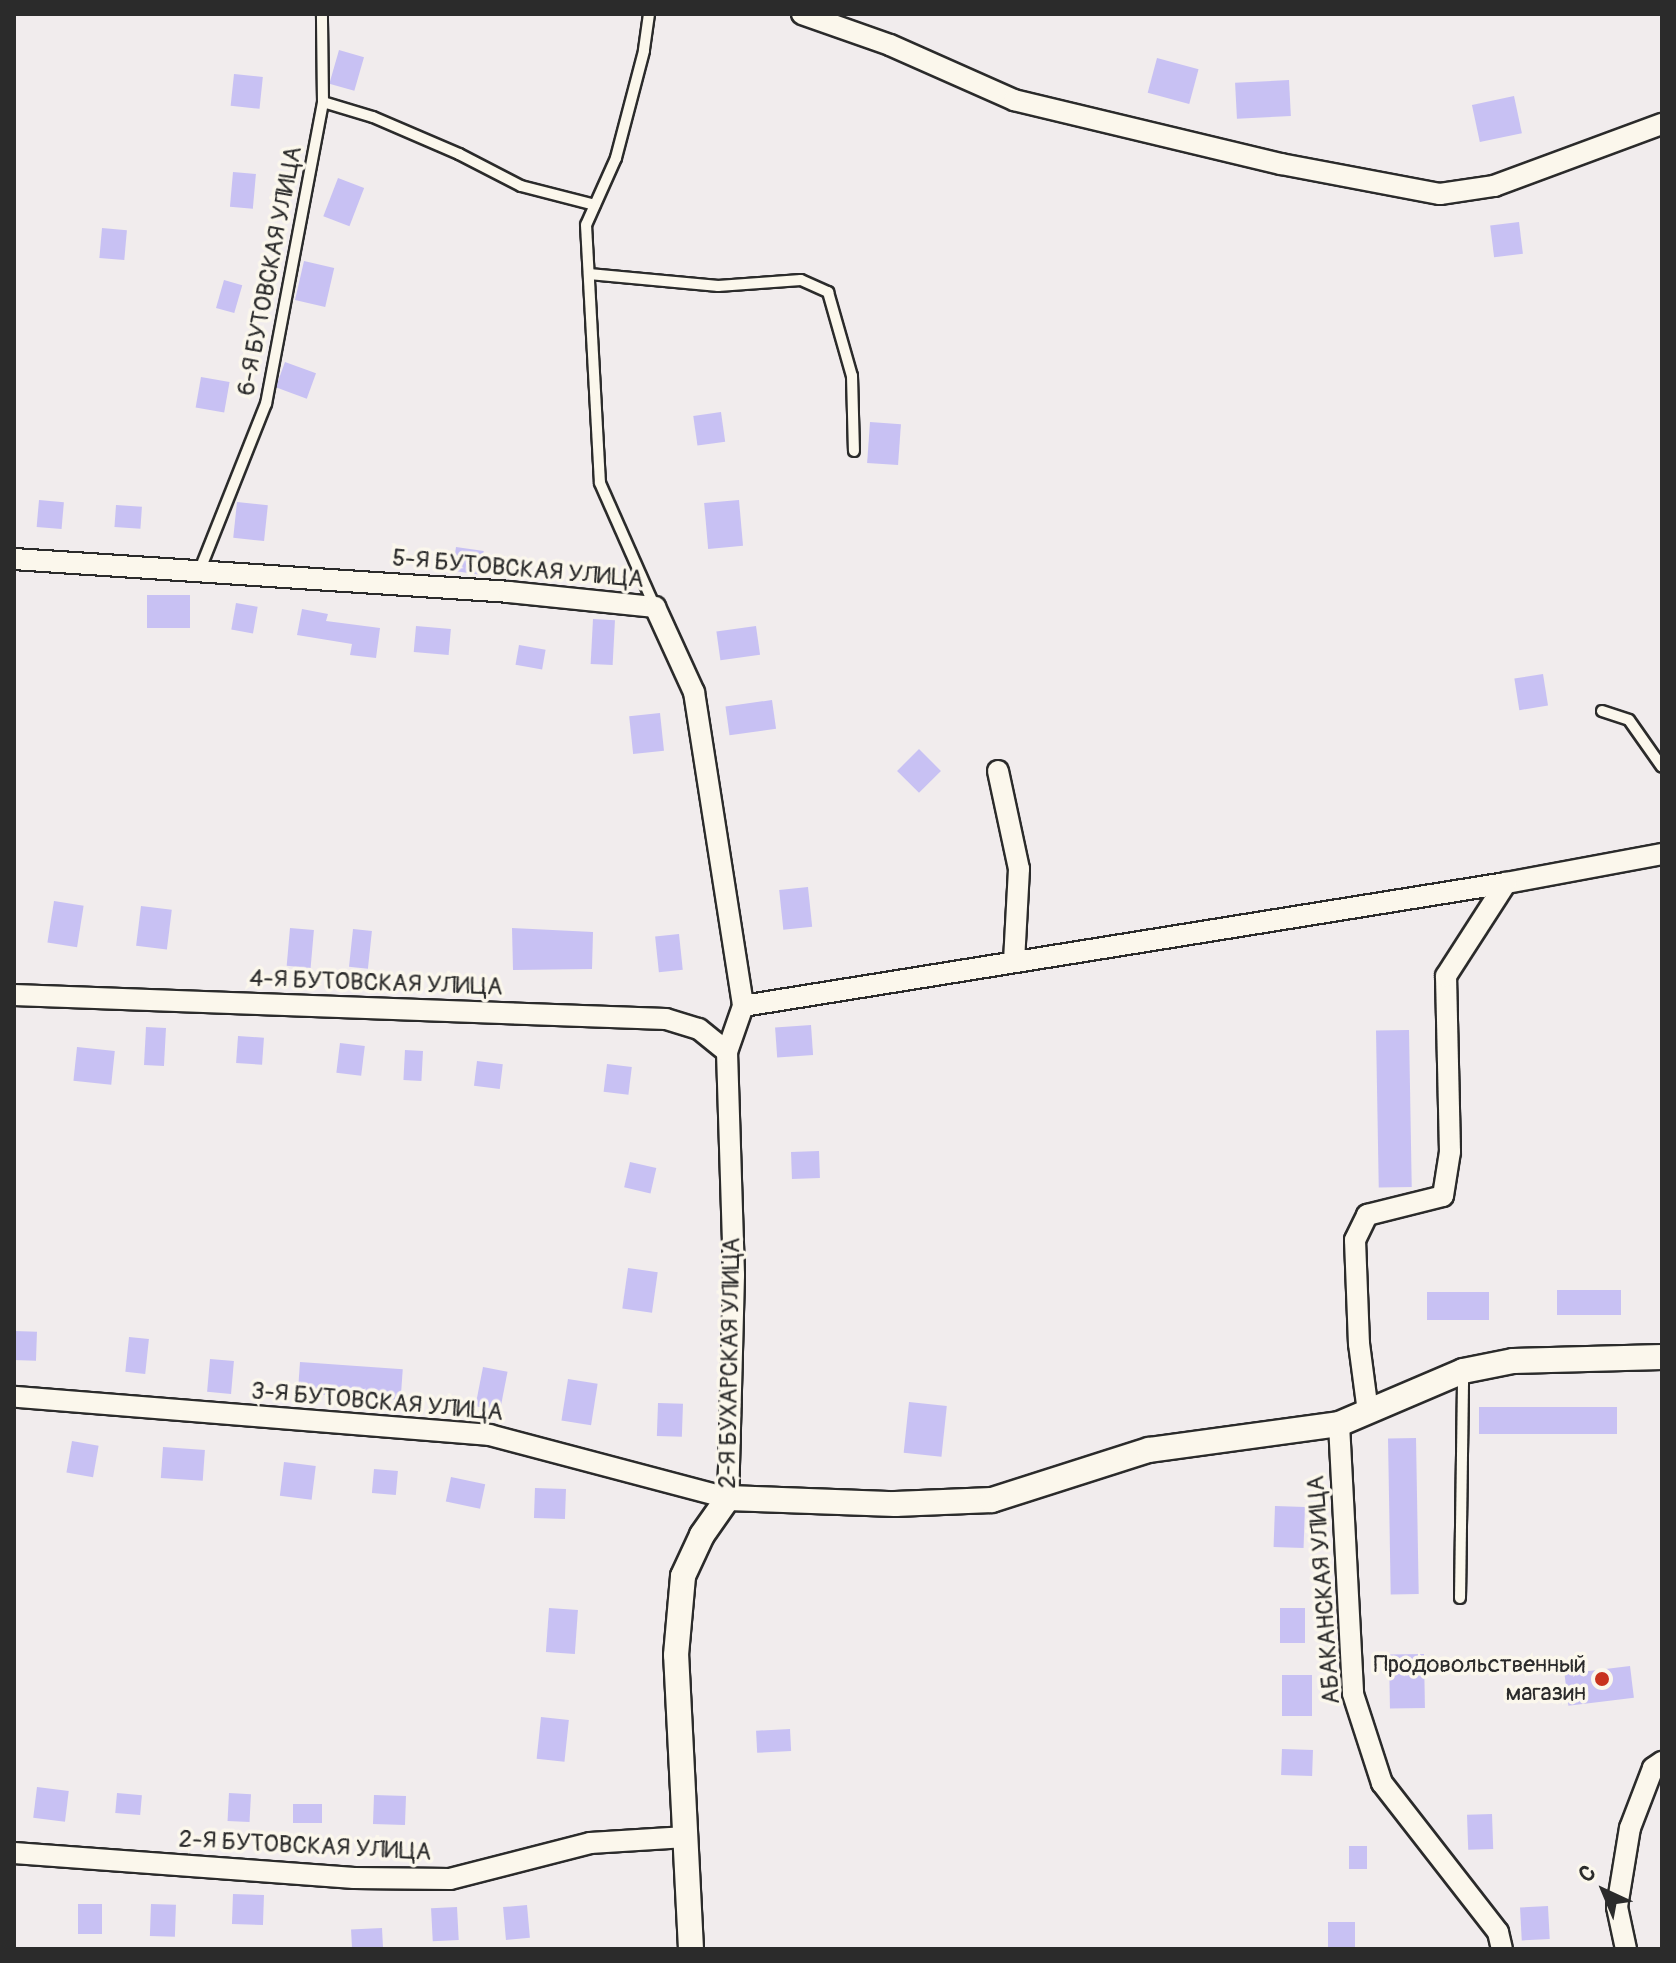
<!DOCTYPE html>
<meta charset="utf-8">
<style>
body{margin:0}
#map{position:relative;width:1676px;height:1963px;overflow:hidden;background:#f1eced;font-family:Pangolin,sans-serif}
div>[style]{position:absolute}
.building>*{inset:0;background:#c8c1f3;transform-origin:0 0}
.roads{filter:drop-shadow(2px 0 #2b2b2b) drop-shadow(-2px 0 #2b2b2b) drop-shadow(0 2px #2b2b2b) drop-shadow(0 -2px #2b2b2b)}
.service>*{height:10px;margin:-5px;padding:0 5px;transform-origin:5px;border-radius:5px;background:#fbf7ec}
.minor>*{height:20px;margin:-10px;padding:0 10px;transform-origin:10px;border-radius:10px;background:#fbf7ec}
.tertiary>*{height:24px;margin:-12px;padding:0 12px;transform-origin:12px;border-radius:12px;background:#fbf7ec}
.dots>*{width:22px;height:22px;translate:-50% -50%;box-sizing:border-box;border:4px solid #fbf7ec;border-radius:50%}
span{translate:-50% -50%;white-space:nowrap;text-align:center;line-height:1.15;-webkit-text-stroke:7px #fbf7ec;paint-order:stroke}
.street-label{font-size:24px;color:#2b2b2b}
.poi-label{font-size:24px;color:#2b2b2b}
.right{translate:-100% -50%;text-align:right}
.frame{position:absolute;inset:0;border:16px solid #2b2b2b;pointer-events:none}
.north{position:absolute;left:1564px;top:1851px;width:80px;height:80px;-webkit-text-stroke:6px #fbf7ec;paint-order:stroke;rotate:316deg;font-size:22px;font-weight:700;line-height:32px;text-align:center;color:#2b2b2b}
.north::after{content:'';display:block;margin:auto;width:28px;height:36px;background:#2b2b2b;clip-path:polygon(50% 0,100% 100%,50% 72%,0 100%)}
</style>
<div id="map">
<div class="building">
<div style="left:339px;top:50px;width:26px;height:35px;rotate:16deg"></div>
<div style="left:1157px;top:58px;width:43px;height:36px;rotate:15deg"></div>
<div style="left:234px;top:74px;width:29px;height:32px;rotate:6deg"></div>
<div style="left:1289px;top:80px;width:36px;height:54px;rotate:87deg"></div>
<div style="left:1514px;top:96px;width:38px;height:43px;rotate:78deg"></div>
<div style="left:233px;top:172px;width:23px;height:35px;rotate:5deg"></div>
<div style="left:338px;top:178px;width:28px;height:41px;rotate:21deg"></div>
<div style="left:1519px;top:222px;width:32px;height:29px;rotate:83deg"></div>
<div style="left:102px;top:228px;width:25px;height:30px;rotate:5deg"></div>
<div style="left:304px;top:261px;width:31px;height:40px;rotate:13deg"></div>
<div style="left:224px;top:280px;width:19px;height:29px;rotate:16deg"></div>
<div style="left:285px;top:362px;width:33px;height:27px;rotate:20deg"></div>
<div style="left:201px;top:377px;width:29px;height:31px;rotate:10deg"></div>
<div style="left:721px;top:412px;width:30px;height:28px;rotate:82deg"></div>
<div style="left:870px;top:422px;width:31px;height:41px;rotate:4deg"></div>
<div style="left:39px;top:500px;width:25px;height:27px;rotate:5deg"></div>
<div style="left:739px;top:500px;width:46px;height:35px;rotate:85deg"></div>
<div style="left:237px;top:502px;width:31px;height:36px;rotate:6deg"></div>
<div style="left:116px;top:505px;width:26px;height:22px;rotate:4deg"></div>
<div style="left:456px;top:547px;width:28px;height:24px;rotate:8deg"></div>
<div style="left:147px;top:595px;width:43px;height:33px"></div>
<div style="left:236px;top:603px;width:22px;height:27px;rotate:10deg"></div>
<div style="clip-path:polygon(302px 609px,328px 614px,326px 621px,380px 628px,376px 658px,350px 655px,352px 644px,297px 635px)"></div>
<div style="left:593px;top:619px;width:22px;height:45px;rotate:3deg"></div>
<div style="left:416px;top:626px;width:35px;height:26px;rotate:5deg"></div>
<div style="left:756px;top:626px;width:29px;height:40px;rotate:82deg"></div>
<div style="left:519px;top:645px;width:27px;height:20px;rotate:10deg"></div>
<div style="left:1543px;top:674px;width:32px;height:29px;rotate:81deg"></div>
<div style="left:772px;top:700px;width:29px;height:47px;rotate:82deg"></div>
<div style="left:660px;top:713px;width:38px;height:31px;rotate:84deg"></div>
<div style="left:919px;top:749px;width:31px;height:31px;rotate:45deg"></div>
<div style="left:808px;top:887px;width:40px;height:29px;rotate:84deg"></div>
<div style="left:54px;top:901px;width:30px;height:42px;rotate:9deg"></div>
<div style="left:141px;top:906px;width:31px;height:40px;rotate:7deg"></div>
<div style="left:290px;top:928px;width:24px;height:38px;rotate:5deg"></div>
<div style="clip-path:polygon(512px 928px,593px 932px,592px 969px,513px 970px)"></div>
<div style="left:353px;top:929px;width:19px;height:38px;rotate:6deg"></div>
<div style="left:679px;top:934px;width:36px;height:24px;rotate:84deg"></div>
<div style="left:811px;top:1025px;width:30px;height:36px;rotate:86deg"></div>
<div style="left:146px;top:1027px;width:20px;height:38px;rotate:3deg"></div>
<div style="left:1409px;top:1030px;width:157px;height:33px;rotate:89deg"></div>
<div style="left:238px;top:1036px;width:26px;height:27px;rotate:4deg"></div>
<div style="left:340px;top:1043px;width:25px;height:30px;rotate:7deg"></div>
<div style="left:77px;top:1047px;width:38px;height:34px;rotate:6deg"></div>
<div style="left:405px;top:1050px;width:18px;height:30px;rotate:3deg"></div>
<div style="left:477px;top:1061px;width:26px;height:25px;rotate:7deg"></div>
<div style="left:607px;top:1064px;width:25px;height:28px;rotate:7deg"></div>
<div style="left:819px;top:1151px;width:27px;height:28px;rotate:88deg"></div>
<div style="left:630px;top:1162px;width:27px;height:26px;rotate:13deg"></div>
<div style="left:628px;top:1268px;width:30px;height:41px;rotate:8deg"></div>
<div style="left:1557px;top:1290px;width:64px;height:25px"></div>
<div style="left:1427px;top:1292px;width:62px;height:28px"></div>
<div style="left:14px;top:1331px;width:23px;height:29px;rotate:2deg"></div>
<div style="left:129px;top:1337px;width:20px;height:35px;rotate:6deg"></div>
<div style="left:210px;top:1359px;width:24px;height:33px;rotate:5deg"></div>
<div style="left:300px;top:1362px;width:103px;height:31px;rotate:4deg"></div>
<div style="left:483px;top:1367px;width:25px;height:40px;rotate:11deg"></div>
<div style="left:568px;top:1379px;width:30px;height:42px;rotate:9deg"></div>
<div style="left:909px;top:1402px;width:38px;height:51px;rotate:6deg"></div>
<div style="left:658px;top:1403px;width:25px;height:33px;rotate:2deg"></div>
<div style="left:1617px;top:1407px;width:27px;height:138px;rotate:90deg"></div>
<div style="left:1416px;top:1438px;width:156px;height:28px;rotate:89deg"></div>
<div style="left:72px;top:1441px;width:27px;height:32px;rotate:10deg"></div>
<div style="left:163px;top:1447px;width:42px;height:31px;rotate:4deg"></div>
<div style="left:284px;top:1462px;width:32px;height:34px;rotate:7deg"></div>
<div style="left:374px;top:1469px;width:24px;height:24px;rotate:5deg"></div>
<div style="left:451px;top:1477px;width:35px;height:25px;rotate:12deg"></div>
<div style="left:535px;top:1488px;width:31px;height:30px;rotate:2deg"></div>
<div style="left:1275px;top:1506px;width:30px;height:41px;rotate:2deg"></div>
<div style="left:549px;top:1608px;width:29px;height:44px;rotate:4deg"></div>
<div style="left:1280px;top:1608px;width:25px;height:35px"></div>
<div style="left:1424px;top:1654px;width:54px;height:35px;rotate:89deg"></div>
<div style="left:1630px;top:1666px;width:32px;height:66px;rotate:83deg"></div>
<div style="left:1282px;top:1675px;width:30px;height:41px"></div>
<div style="left:541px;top:1717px;width:28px;height:42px;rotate:6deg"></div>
<div style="left:790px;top:1729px;width:22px;height:34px;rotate:87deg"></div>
<div style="left:1282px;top:1749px;width:31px;height:26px;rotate:2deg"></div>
<div style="left:37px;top:1787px;width:32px;height:31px;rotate:7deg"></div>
<div style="left:117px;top:1793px;width:25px;height:20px;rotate:5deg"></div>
<div style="left:229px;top:1793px;width:22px;height:28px;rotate:3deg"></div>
<div style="left:374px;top:1795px;width:32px;height:29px;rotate:2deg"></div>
<div style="left:293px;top:1804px;width:29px;height:19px"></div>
<div style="left:1492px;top:1814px;width:35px;height:25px;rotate:88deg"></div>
<div style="left:1367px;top:1846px;width:23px;height:18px;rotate:90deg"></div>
<div style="left:233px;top:1894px;width:31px;height:30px;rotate:2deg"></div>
<div style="left:78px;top:1904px;width:24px;height:30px"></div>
<div style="left:151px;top:1904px;width:25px;height:32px;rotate:2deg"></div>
<div style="left:527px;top:1905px;width:33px;height:24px;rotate:85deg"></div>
<div style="left:1548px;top:1906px;width:33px;height:28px;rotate:87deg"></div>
<div style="left:457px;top:1907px;width:33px;height:26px;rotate:87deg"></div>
<div style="left:1328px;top:1922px;width:27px;height:27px"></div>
<div style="left:382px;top:1928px;width:21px;height:31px;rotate:87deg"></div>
</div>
<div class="roads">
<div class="service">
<div style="left:649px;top:14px;width:37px;rotate:98deg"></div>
<div style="left:644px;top:51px;width:111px;rotate:104.7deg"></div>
<div style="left:616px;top:158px;width:73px;rotate:114.1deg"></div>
<div style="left:586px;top:225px;width:258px;rotate:86.9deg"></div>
<div style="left:600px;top:483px;width:136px;rotate:66.1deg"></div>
<div style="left:323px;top:102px;width:52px;rotate:16.7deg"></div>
<div style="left:373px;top:117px;width:94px;rotate:23.3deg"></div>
<div style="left:459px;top:154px;width:70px;rotate:27.3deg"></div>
<div style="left:521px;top:186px;width:76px;rotate:14.4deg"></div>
<div style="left:589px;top:274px;width:130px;rotate:5.3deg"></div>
<div style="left:718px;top:286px;width:83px;rotate:-4.1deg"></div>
<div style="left:801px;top:280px;width:30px;rotate:24deg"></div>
<div style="left:828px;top:292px;width:87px;rotate:74.1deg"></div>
<div style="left:852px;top:376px;width:75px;rotate:88.5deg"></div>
<div style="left:199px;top:572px;width:181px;rotate:-68.3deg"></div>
<div style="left:266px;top:404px;width:307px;rotate:-79.3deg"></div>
<div style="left:323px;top:102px;width:88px;rotate:-90.7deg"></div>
<div style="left:1602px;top:711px;width:28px;rotate:18deg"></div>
<div style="left:1629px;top:720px;width:57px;rotate:54.9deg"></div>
<div style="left:1460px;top:1598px;width:226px;rotate:-89.2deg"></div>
</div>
<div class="minor">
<div style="left:802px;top:14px;width:93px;rotate:19.4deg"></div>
<div style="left:890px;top:45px;width:136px;rotate:23.9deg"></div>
<div style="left:1014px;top:100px;width:275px;rotate:13.5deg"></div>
<div style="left:1281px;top:164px;width:162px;rotate:10.7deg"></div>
<div style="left:1440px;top:194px;width:55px;rotate:-8.4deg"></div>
<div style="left:1494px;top:186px;width:179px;rotate:-20.3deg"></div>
<div style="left:14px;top:559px;width:496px;rotate:3.8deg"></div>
<div style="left:509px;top:592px;width:147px;rotate:5.9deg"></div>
<div style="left:655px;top:607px;width:94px;rotate:65.4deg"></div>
<div style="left:694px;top:692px;width:318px;rotate:81.1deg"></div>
<div style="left:743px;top:1006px;width:49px;rotate:109.2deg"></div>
<div style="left:727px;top:1052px;width:223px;rotate:88.2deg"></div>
<div style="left:734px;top:1275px;width:223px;rotate:91.5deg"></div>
<div style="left:728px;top:1498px;width:246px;rotate:-165.2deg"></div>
<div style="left:490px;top:1435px;width:478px;rotate:-175.4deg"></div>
<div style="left:998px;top:771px;width:100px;rotate:77.9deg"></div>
<div style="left:1019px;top:869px;width:93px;rotate:93.1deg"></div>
<div style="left:14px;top:995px;width:652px;rotate:2.11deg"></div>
<div style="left:666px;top:1019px;width:34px;rotate:17deg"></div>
<div style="left:699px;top:1029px;width:36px;rotate:39deg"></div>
<div style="left:743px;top:1006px;width:773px;rotate:-9.16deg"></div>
<div style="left:1506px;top:883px;width:159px;rotate:-10.5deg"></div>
<div style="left:1368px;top:1412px;width:69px;rotate:-97.5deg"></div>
<div style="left:1359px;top:1344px;width:104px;rotate:-92.2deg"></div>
<div style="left:1355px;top:1240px;width:28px;rotate:-64deg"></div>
<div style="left:1367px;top:1215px;width:78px;rotate:-14deg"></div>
<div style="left:1443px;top:1196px;width:45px;rotate:-81deg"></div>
<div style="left:1450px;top:1152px;width:176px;rotate:-91.3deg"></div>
<div style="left:1446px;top:976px;width:111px;rotate:-57.2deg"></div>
<div style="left:1339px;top:1424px;width:270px;rotate:87deg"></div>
<div style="left:1353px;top:1694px;width:94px;rotate:72deg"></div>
<div style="left:1382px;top:1783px;width:189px;rotate:52.1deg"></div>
<div style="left:1498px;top:1932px;width:17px;rotate:77deg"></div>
<div style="left:14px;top:1853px;width:341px;rotate:4.2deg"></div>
<div style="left:354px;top:1878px;width:96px;rotate:0.6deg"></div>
<div style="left:450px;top:1879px;width:145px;rotate:-14.4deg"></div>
<div style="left:590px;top:1843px;width:96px;rotate:-3.6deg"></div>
<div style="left:1626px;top:1949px;width:43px;rotate:-102.1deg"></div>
<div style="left:1617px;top:1907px;width:80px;rotate:-80.7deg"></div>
<div style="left:1630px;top:1828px;width:64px;rotate:-69deg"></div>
<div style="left:1653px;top:1768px;width:11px;rotate:-34deg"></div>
</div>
<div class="tertiary">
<div style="left:691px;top:1949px;width:294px;rotate:-92.9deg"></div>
<div style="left:676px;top:1655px;width:79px;rotate:-84.9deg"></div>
<div style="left:683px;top:1576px;width:45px;rotate:-65.1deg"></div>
<div style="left:702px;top:1535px;width:45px;rotate:-54.9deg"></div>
<div style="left:728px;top:1498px;width:167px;rotate:2.1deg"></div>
<div style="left:895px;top:1504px;width:97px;rotate:-2.4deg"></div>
<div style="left:992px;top:1500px;width:165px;rotate:-17.7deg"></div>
<div style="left:1149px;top:1450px;width:192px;rotate:-7.8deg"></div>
<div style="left:1339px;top:1424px;width:135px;rotate:-23.1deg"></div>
<div style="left:1463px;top:1371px;width:51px;rotate:-11.3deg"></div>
<div style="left:1513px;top:1361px;width:149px;rotate:-1.5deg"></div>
</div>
</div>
<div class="dots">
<div style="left:1602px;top:1679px;background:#c8321e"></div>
</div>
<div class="street-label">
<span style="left:270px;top:271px;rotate:-79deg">6-Я БУТОВСКАЯ УЛИЦА</span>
<span style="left:518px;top:569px;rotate:5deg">5-Я БУТОВСКАЯ УЛИЦА</span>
<span style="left:376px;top:983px;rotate:2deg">4-Я БУТОВСКАЯ УЛИЦА</span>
<span style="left:730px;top:1363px;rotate:-89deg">2-Я БУХАРСКАЯ УЛИЦА</span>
<span style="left:377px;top:1402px;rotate:5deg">3-Я БУТОВСКАЯ УЛИЦА</span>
<span style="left:1324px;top:1590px;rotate:-94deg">АБАКАНСКАЯ УЛИЦА</span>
<span style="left:305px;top:1846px;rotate:3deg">2-Я БУТОВСКАЯ УЛИЦА</span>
</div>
<div class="poi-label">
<span class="right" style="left:1586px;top:1679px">Продовольственный<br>магазин</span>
</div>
<div class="frame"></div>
<div class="north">С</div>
</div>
